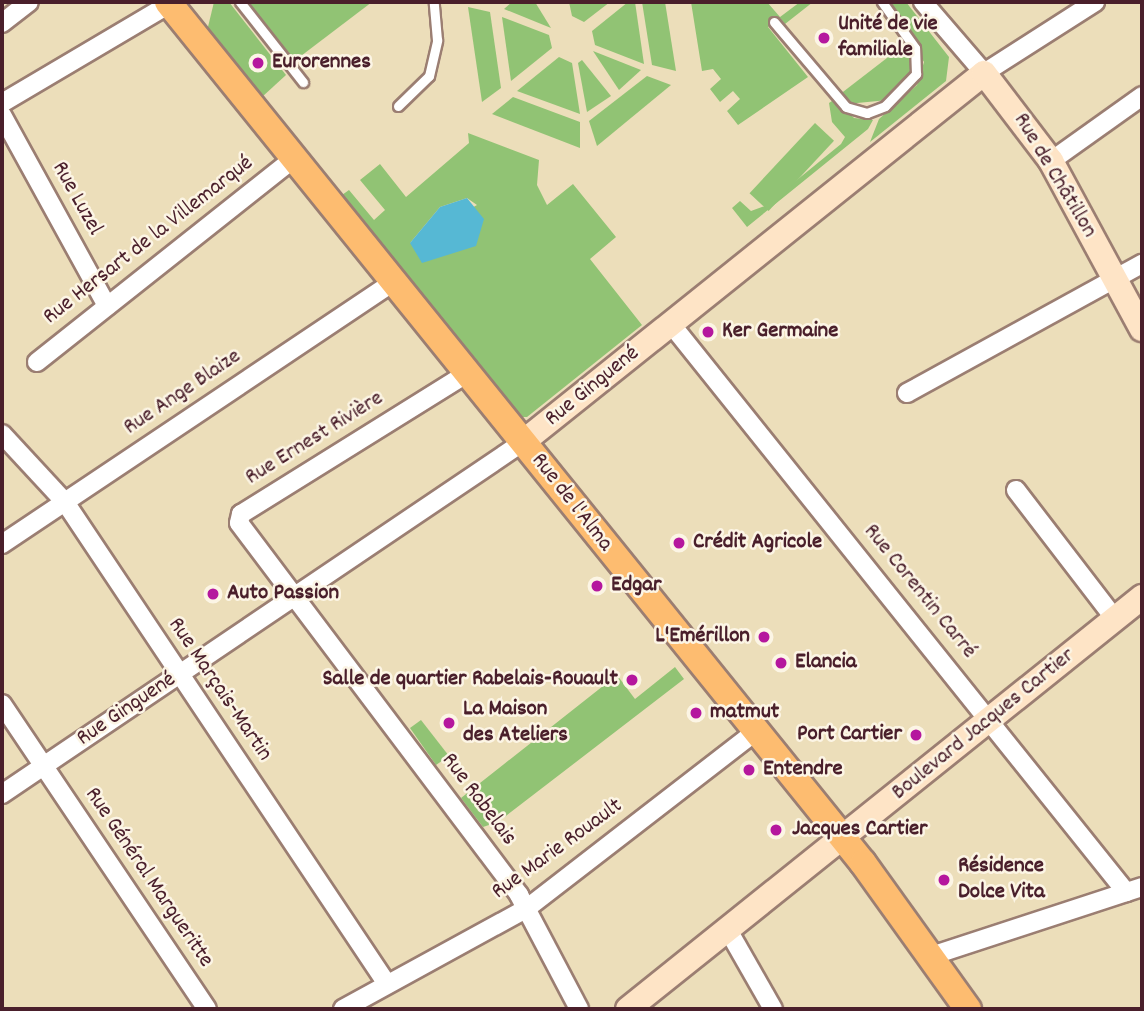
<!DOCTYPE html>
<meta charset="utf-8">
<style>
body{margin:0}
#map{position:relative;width:1144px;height:1011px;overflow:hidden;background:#ecdeba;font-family:Dekko,sans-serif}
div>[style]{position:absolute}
.green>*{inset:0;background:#91c374;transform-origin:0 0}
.water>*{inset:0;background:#56b8d4}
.roads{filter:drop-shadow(2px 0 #9b7e72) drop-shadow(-2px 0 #9b7e72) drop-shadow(0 2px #9b7e72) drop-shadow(0 -2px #9b7e72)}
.lane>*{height:9px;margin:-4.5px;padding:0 4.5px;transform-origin:4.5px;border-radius:4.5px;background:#fff}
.street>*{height:18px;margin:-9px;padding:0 9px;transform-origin:9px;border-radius:9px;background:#fff}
.secondary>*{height:24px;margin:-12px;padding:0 12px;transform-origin:12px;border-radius:12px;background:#fee4c6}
.primary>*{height:26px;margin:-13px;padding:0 13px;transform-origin:13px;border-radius:13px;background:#fdbc70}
.dots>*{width:19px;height:19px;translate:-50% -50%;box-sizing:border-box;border:4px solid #fcf5e5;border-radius:50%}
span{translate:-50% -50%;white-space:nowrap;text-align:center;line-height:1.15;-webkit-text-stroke:5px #fcf5e5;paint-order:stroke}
.poi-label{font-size:23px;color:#4a1f2b;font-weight:700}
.left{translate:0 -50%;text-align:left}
.right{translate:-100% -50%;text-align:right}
.street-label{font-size:23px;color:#4a1f2b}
.frame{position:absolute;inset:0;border:4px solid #4a1f2b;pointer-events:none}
</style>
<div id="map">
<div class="green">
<div style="clip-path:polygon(214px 2px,229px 2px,286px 75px,262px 97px,207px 31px)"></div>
<div style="clip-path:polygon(245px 2px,372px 2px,293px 62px)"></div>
<div style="clip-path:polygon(512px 2px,535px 2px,551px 28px,504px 9px)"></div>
<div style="clip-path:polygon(569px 2px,610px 2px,584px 22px,572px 16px)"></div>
<div style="clip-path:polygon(628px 2px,635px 2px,644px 64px,595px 45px,592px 31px)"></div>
<div style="clip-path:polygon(642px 2px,665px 2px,676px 71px,652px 65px)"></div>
<div style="clip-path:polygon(691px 2px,767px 2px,780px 17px,800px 2px,813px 2px,785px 24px,780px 18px,768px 27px,808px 77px,738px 125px,727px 111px,740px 99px,733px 91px,720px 102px,710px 89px,721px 79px,713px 69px,702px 71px)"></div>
<div style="clip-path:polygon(885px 2px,906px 2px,949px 57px,946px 81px,870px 142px,879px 119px,917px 85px,924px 62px)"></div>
<div style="clip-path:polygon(468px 7px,490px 12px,501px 88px,482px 102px)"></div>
<div style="clip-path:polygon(502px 17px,549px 35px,552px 48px,511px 81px)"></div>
<div style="clip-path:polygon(909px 41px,912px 76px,888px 100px,847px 104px,839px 95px)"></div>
<div style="clip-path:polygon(593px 51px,641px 70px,619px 90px)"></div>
<div style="clip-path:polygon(559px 57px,572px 63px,580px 114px,517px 91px)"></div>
<div style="clip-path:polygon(582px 60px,611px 96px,587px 112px,578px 63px)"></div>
<div style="clip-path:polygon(647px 76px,671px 85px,597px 146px,589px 121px)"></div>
<div style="clip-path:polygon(513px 97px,580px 122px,580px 148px,492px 114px)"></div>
<div style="clip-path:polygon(835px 99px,854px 118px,873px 120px,868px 129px,747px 227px,732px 208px,740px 201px,751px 211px,765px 206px,841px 144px,845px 137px,832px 122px,829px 103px)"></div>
<div style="left:815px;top:123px;width:26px;height:96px;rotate:43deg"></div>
<div style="clip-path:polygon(evenodd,468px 133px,539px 160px,537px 185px,547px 205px,573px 184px,616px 237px,590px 259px,642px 325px,527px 417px,520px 417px,342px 195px,349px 190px,374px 220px,385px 210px,360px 180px,380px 164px,406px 197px,469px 143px,468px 133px,467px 198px,477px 205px,410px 243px,440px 207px,467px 198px)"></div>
<div style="clip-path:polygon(675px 667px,684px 679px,498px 822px,483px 827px,461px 798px,617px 675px,635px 699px)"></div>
<div style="clip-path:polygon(421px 720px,449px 756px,436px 765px,410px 728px)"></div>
</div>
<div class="water">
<div style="clip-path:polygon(467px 198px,484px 219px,476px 246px,422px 263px,410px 243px,440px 207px)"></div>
</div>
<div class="roads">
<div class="lane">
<div style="left:240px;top:2px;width:102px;rotate:51.8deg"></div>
<div style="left:774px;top:22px;width:111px;rotate:49.7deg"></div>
<div style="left:846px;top:107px;width:22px;rotate:16deg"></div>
<div style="left:867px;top:113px;width:19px;rotate:-21deg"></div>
<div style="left:885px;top:106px;width:45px;rotate:-45.9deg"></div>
<div style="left:916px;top:74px;width:26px;rotate:-92deg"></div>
<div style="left:915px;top:48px;width:57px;rotate:-125.7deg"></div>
<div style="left:398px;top:106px;width:43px;rotate:-44.1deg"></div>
<div style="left:429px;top:76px;width:37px;rotate:-77deg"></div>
<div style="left:437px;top:40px;width:38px;rotate:-95deg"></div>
</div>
<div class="street">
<div style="left:923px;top:2px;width:94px;rotate:49.3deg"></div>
<div style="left:984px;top:73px;width:132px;rotate:-32.6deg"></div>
<div style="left:2px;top:23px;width:34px;rotate:-38deg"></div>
<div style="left:2px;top:103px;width:199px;rotate:-30.6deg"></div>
<div style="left:2px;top:115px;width:218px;rotate:61.2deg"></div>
<div style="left:1051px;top:161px;width:112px;rotate:-35.5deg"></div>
<div style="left:671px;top:324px;width:728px;rotate:51.3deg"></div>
<div style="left:37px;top:362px;width:325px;rotate:-38.4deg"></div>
<div style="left:466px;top:374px;width:265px;rotate:148.1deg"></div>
<div style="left:241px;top:514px;width:9px;rotate:103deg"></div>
<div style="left:239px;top:523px;width:466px;rotate:53deg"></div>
<div style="left:519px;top:895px;width:129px;rotate:62.2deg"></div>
<div style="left:907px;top:393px;width:268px;rotate:-28.8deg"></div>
<div style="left:2px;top:434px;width:93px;rotate:47.2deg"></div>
<div style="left:65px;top:502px;width:576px;rotate:56.25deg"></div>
<div style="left:1016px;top:490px;width:163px;rotate:52.5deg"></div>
<div style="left:2px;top:544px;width:469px;rotate:-33.8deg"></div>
<div style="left:2px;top:704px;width:367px;rotate:56.1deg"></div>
<div style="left:2px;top:794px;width:629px;rotate:-34.04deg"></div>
<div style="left:728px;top:930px;width:91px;rotate:60.3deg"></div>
<div style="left:931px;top:956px;width:222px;rotate:-18.1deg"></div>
<div style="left:343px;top:1009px;width:209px;rotate:-28.7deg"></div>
<div style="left:526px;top:909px;width:288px;rotate:-37.7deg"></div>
</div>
<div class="secondary">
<div style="left:523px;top:442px;width:590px;rotate:-38.67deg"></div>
<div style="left:984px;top:73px;width:111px;rotate:52.7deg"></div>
<div style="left:1051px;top:161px;width:191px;rotate:61.6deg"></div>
<div style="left:628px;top:1009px;width:659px;rotate:-38.71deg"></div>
</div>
<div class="primary">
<div style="left:168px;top:2px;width:1107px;rotate:51.09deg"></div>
<div style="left:863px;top:863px;width:180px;rotate:54.3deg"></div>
</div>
</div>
<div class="dots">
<div style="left:824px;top:38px;background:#b5179e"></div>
<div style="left:258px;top:63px;background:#b5179e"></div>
<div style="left:708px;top:332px;background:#b5179e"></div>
<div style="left:679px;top:543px;background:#b5179e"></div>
<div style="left:597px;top:586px;background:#b5179e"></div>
<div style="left:213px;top:594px;background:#b5179e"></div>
<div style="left:764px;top:637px;background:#b5179e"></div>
<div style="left:781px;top:663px;background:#b5179e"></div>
<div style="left:632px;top:680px;background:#b5179e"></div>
<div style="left:696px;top:713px;background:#b5179e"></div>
<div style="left:449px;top:723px;background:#b5179e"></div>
<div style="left:916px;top:735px;background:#b5179e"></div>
<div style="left:749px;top:770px;background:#b5179e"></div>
<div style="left:776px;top:830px;background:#b5179e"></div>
<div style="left:944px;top:880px;background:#b5179e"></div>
</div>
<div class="poi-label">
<span class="left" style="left:838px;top:38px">Unité de vie<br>familiale</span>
<span class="left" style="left:272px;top:63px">Eurorennes</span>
<span class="left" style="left:722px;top:332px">Ker Germaine</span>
<span class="left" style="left:693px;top:543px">Crédit Agricole</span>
<span class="left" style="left:611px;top:586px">Edgar</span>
<span class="left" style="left:227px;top:594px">Auto Passion</span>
<span class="right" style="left:750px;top:637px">L'Emérillon</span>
<span class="left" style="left:795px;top:663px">Elancia</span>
<span class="right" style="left:618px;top:680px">Salle de quartier Rabelais-Rouault</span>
<span class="left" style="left:463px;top:723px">La Maison<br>des Ateliers</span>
<span class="left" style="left:710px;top:713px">matmut</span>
<span class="right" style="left:902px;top:735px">Port Cartier</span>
<span class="left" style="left:763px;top:770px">Entendre</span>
<span class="left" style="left:792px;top:830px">Jacques Cartier</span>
<span class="left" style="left:958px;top:880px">Résidence<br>Dolce Vita</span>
</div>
<div class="street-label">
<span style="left:1054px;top:176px;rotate:59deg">Rue de Châtillon</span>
<span style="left:76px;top:199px;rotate:61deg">Rue Luzel</span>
<span style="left:149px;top:241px;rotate:-38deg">Rue Hersart de la Villemarqué</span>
<span style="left:593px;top:387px;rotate:-39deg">Rue Ginguené</span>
<span style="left:183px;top:393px;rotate:-34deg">Rue Ange Blaize</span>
<span style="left:315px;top:439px;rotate:-32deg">Rue Ernest Rivière</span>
<span style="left:571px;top:503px;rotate:52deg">Rue de l'Alma</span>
<span style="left:919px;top:592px;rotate:51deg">Rue Corentin Carré</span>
<span style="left:219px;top:690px;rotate:56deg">Rue Marçais-Martin</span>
<span style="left:127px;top:710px;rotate:-34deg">Rue Ginguené</span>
<span style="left:984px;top:725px;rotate:-39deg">Boulevard Jacques Cartier</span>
<span style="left:478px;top:800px;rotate:53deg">Rue Rabelais</span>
<span style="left:558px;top:850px;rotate:-36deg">Rue Marie Rouault</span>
<span style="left:148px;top:878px;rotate:56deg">Rue Général Margueritte</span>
</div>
<div class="frame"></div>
</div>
